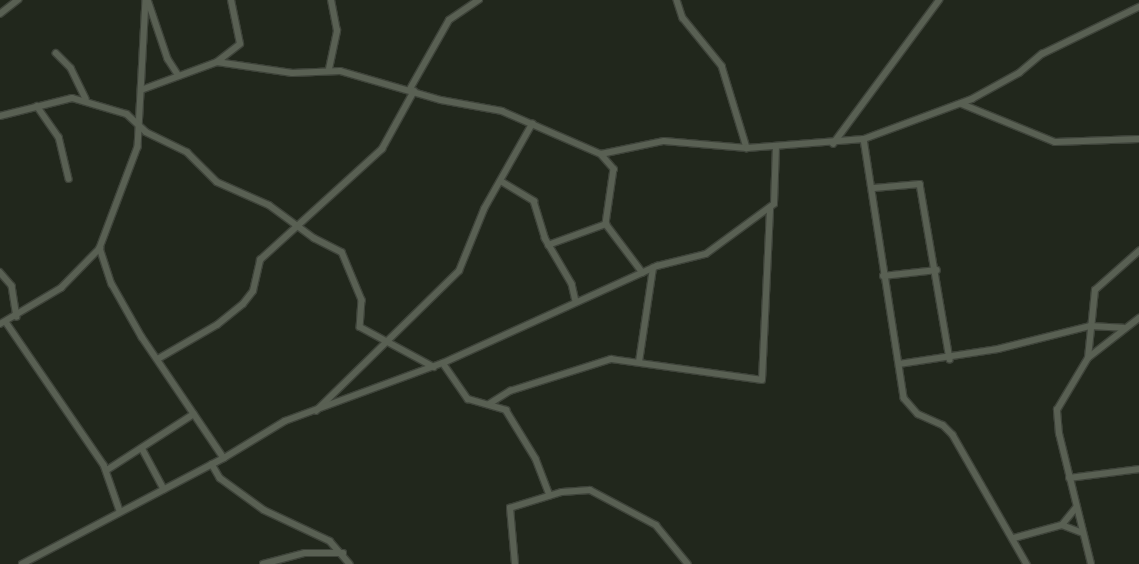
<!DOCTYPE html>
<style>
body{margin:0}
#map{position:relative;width:1139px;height:564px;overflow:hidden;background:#21271c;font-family:Barlow,sans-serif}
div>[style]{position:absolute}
.roads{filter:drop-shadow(1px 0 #3e433a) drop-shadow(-1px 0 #3e433a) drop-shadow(0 1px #3e433a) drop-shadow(0 -1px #3e433a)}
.street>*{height:5.5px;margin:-2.75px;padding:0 2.75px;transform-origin:2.75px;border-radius:2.75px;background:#596053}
span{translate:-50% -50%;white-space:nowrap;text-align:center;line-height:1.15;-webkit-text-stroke:5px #181d13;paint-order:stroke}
</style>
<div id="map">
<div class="roads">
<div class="street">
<div style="left:146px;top:0;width:147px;rotate:93.1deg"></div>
<div style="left:138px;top:147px;width:108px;rotate:110.6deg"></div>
<div style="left:100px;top:248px;width:38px;rotate:72deg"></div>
<div style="left:112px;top:284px;width:61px;rotate:60.5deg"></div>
<div style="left:142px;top:337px;width:146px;rotate:55.9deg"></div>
<div style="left:148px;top:0;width:62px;rotate:71.3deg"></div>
<div style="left:168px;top:59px;width:20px;rotate:57deg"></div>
<div style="left:677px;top:0;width:19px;rotate:72deg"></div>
<div style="left:683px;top:18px;width:62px;rotate:50.9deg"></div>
<div style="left:722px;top:66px;width:86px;rotate:73deg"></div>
<div style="left:0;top:14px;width:23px;rotate:-38deg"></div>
<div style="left:56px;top:53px;width:21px;rotate:45deg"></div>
<div style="left:71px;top:68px;width:34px;rotate:64deg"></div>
<div style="left:217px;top:62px;width:29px;rotate:-38deg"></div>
<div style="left:240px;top:44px;width:45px;rotate:-101.6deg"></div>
<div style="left:329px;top:69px;width:39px;rotate:-78deg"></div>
<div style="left:337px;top:31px;width:32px;rotate:-101deg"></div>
<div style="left:410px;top:89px;width:79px;rotate:-60.5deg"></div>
<div style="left:449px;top:20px;width:36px;rotate:-34deg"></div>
<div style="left:141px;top:90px;width:81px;rotate:-20.2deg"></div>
<div style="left:217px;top:62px;width:76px;rotate:8.3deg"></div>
<div style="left:292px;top:73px;width:48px;rotate:-2.4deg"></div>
<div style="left:340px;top:71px;width:105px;rotate:16deg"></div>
<div style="left:441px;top:100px;width:62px;rotate:10.2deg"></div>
<div style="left:502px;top:111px;width:108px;rotate:23.5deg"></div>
<div style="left:601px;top:154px;width:20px;rotate:49deg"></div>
<div style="left:614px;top:169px;width:56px;rotate:98.3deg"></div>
<div style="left:606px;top:224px;width:61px;rotate:52.9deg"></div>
<div style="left:962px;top:104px;width:100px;rotate:22.2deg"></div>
<div style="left:1055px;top:142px;width:84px;rotate:-2deg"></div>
<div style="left:37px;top:106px;width:38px;rotate:55deg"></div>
<div style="left:59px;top:137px;width:43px;rotate:76.6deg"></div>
<div style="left:0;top:116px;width:74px;rotate:-14deg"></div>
<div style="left:72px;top:98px;width:57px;rotate:16.2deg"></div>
<div style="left:127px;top:114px;width:26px;rotate:43deg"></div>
<div style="left:146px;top:132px;width:46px;rotate:26deg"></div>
<div style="left:187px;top:152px;width:42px;rotate:45deg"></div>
<div style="left:217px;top:182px;width:57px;rotate:23.9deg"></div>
<div style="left:269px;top:205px;width:56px;rotate:36.3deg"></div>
<div style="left:314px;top:238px;width:31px;rotate:27deg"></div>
<div style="left:342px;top:252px;width:52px;rotate:67.4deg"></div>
<div style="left:362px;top:300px;width:27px;rotate:94deg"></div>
<div style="left:360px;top:327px;width:84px;rotate:28.4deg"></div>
<div style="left:864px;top:139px;width:262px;rotate:81.2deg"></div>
<div style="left:904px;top:398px;width:21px;rotate:49deg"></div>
<div style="left:918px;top:414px;width:27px;rotate:24deg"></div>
<div style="left:943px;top:425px;width:14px;rotate:45deg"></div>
<div style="left:953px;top:435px;width:149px;rotate:60.2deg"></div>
<div style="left:833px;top:144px;width:179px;rotate:-53.6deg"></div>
<div style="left:601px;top:154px;width:64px;rotate:-11.7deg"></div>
<div style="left:664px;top:141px;width:83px;rotate:4.8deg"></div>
<div style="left:747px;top:148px;width:117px;rotate:-4.4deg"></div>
<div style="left:864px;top:139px;width:115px;rotate:-20.3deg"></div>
<div style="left:972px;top:99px;width:54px;rotate:-29deg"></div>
<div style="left:1019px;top:73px;width:30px;rotate:-40deg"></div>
<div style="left:1042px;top:54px;width:108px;rotate:-25.9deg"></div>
<div style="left:501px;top:181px;width:39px;rotate:31deg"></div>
<div style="left:534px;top:201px;width:39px;rotate:73deg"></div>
<div style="left:545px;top:238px;width:53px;rotate:59.6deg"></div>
<div style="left:572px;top:284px;width:18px;rotate:77deg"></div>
<div style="left:874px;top:188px;width:46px;rotate:-5deg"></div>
<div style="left:920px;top:184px;width:178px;rotate:80.3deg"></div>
<div style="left:548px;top:245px;width:62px;rotate:-19.9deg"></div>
<div style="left:0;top:272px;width:18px;rotate:49deg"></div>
<div style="left:12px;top:286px;width:31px;rotate:81deg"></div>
<div style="left:883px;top:276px;width:54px;rotate:-6.3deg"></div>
<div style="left:6px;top:322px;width:173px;rotate:55.6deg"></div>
<div style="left:104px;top:465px;width:49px;rotate:70.8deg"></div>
<div style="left:0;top:324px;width:71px;rotate:-30.5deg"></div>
<div style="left:61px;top:288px;width:56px;rotate:-45.7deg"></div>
<div style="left:1088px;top:358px;width:68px;rotate:-84.1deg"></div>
<div style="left:1095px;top:290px;width:59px;rotate:-41.6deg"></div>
<div style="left:158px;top:359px;width:68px;rotate:-30deg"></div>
<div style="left:217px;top:325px;width:33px;rotate:-39deg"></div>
<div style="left:243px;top:304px;width:16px;rotate:-52deg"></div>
<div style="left:253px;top:291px;width:32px;rotate:-77deg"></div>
<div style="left:260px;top:260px;width:165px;rotate:-42.3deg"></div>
<div style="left:382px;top:149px;width:66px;rotate:-61.1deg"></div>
<div style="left:639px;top:362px;width:95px;rotate:-81.5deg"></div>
<div style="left:443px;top:363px;width:44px;rotate:55.2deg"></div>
<div style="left:468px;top:399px;width:40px;rotate:16deg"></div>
<div style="left:506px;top:410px;width:57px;rotate:58.5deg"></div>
<div style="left:536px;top:459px;width:39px;rotate:69deg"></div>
<div style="left:899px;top:364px;width:100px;rotate:-8.6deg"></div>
<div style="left:998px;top:349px;width:95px;rotate:-14deg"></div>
<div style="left:1090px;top:326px;width:33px;rotate:3deg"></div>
<div style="left:489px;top:404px;width:25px;rotate:-32deg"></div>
<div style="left:510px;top:391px;width:106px;rotate:-17.6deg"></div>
<div style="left:611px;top:359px;width:152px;rotate:7.9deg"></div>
<div style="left:762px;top:380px;width:172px;rotate:-87.3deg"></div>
<div style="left:316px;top:411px;width:200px;rotate:-44.4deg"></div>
<div style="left:459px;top:271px;width:67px;rotate:-68deg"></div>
<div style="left:484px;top:209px;width:98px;rotate:-60.5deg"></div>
<div style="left:142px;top:448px;width:47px;rotate:61.8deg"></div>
<div style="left:212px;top:464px;width:16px;rotate:60deg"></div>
<div style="left:220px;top:478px;width:54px;rotate:36deg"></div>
<div style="left:264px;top:510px;width:73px;rotate:25.2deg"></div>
<div style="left:330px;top:541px;width:30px;rotate:49deg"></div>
<div style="left:107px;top:470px;width:103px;rotate:-32.8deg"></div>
<div style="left:1069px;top:478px;width:71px;rotate:-7.3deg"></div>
<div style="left:1062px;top:525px;width:22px;rotate:21deg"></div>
<div style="left:1014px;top:538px;width:50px;rotate:-15.2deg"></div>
<div style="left:1062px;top:525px;width:22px;rotate:-51deg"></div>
<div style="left:22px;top:564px;width:228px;rotate:-27.7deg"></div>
<div style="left:224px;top:458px;width:71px;rotate:-31.2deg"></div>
<div style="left:285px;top:421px;width:168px;rotate:-20.2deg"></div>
<div style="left:443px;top:363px;width:235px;rotate:-24.4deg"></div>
<div style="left:657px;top:266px;width:50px;rotate:-13.8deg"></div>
<div style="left:706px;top:254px;width:84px;rotate:-36.3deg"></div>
<div style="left:774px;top:204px;width:57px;rotate:-88deg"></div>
<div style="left:263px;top:564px;width:43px;rotate:-14.7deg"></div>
<div style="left:305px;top:553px;width:38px"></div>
<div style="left:515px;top:564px;width:56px;rotate:-95.1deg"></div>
<div style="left:510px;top:508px;width:54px;rotate:-17.1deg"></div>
<div style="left:562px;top:492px;width:28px;rotate:-4deg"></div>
<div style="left:590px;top:490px;width:75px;rotate:27.9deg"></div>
<div style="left:656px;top:525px;width:50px;rotate:50.6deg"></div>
<div style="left:1091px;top:564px;width:134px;rotate:-103.8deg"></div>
<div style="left:1059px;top:434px;width:24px;rotate:-95deg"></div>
<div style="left:1057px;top:410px;width:61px;rotate:-59.2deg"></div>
<div style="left:1088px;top:358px;width:65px;rotate:-38.1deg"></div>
</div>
</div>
</div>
